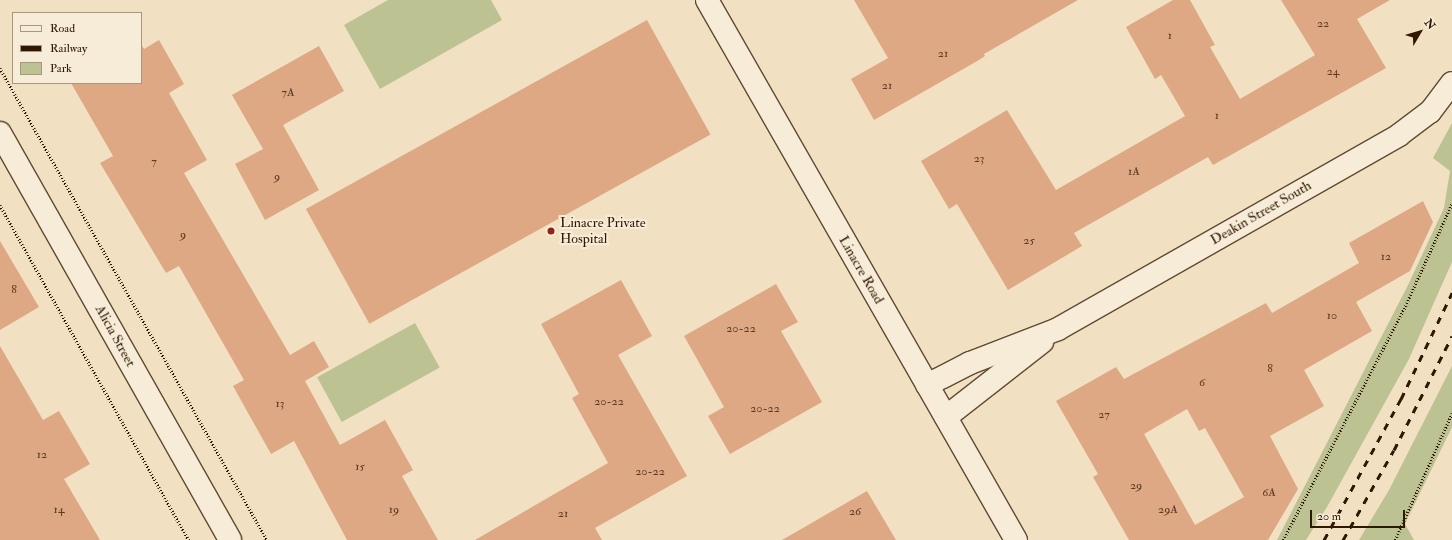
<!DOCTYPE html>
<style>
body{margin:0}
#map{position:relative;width:1452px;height:540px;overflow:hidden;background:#f1e1c2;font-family:"IM FELL Double Pica",serif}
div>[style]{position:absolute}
.green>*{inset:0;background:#bcc292;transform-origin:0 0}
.building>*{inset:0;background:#dea885;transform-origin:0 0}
.path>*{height:2.5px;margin-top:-1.25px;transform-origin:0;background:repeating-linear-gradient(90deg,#301702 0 1px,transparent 0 3px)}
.roads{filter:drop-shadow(1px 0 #604a32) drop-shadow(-1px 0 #604a32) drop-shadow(0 1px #604a32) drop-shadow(0 -1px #604a32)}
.minor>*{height:22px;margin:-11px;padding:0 11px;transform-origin:11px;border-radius:11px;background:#f6ecd7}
.rail>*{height:3px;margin-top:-1.5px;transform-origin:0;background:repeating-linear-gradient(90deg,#301702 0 7px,transparent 0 14px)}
.dots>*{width:11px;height:11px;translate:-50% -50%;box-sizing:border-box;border:2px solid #f6ecd7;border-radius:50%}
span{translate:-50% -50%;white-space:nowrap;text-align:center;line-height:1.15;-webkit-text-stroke:4px #f6ecd7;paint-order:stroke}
.number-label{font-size:12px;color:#5c3b23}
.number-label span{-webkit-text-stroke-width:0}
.street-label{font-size:14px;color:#301702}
.poi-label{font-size:14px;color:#301702}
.left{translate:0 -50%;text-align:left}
.legend{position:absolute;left:12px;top:12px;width:130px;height:72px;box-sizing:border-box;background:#f6ecd7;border:1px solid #a79782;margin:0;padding:5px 7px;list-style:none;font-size:12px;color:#301702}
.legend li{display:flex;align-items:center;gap:8px;height:20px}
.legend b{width:20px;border:1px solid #a79782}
.north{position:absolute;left:1400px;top:12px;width:40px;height:40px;-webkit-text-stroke:3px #f6ecd7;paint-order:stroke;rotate:52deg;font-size:11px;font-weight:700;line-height:16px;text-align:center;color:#301702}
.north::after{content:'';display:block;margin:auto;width:14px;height:18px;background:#301702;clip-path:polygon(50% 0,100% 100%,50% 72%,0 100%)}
.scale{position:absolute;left:1310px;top:510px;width:95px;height:18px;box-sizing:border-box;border:2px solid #301702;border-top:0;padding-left:5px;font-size:12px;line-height:14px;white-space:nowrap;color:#301702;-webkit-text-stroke:3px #f6ecd7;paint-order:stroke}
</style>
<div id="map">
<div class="green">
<div style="clip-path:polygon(388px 0,491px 0,502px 20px,380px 89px,344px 25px)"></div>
<div style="clip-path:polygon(1452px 123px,1452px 262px,1409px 359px,1327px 507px,1306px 540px,1277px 540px,1408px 285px,1444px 208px,1450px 171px,1433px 158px)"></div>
<div style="left:415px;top:323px;width:51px;height:112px;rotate:61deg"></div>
<div style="clip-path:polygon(1452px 366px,1452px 427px,1405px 524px,1414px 540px,1359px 540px,1389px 490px)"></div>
</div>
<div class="building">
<div style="clip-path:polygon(854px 0,1078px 0,984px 54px,985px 56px,979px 60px,874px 120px,851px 79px,888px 58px)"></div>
<div style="clip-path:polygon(1173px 0,1190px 0,1215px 45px,1210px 47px,1240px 99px,1315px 55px,1281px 0,1390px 0,1357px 19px,1386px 68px,1213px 165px,1208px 157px,1074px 233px,1082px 246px,1008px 290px,957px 204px,949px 209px,921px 161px,1007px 110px,1056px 190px,1185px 116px,1161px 75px,1155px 79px,1126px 27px)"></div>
<div style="left:647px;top:20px;width:131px;height:390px;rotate:61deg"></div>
<div style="clip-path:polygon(159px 40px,184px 84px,169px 93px,207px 160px,184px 173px,290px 355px,314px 341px,329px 367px,305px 381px,340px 445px,385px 420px,413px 470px,402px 476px,438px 540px,347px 540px,294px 441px,271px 454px,233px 386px,244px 380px,179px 266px,166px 273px,100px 163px,113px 156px,71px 83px,141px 83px,141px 44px,144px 49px)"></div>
<div style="clip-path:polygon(319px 46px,344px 91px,283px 125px,319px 190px,265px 220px,235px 164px,263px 149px,232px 95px)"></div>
<div style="clip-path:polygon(evenodd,1423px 201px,1433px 222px,1410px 271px,1356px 302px,1372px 331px,1304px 370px,1324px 406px,1270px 436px,1298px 489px,1268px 540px,1129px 540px,1093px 477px,1098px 474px,1056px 401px,1116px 367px,1124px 379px,1266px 303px,1272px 313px,1359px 263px,1349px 243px,1423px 201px,1187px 409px,1199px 431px,1205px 428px,1244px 497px,1195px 525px,1144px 434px,1187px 409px)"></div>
<div style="clip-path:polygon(0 241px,39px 307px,0 330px)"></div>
<div style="clip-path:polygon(621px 280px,652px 336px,618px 355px,687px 476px,595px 528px,602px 540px,475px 540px,608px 463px,572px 398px,579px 394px,541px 324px)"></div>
<div style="clip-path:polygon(776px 284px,798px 322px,781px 331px,822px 402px,730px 454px,708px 416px,724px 407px,684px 336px)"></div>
<div style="clip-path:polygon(0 346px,43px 420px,59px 411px,90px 464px,64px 479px,100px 540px,0 540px)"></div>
<div style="clip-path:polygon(867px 491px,896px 540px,782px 540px)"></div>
</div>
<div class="path">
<div style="left:0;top:68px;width:542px;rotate:60.5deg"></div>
<div style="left:0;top:205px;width:385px;rotate:60.6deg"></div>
<div style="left:1283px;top:540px;width:261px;rotate:-62.4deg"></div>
<div style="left:1404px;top:309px;width:116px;rotate:-65.6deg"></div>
<div style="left:1395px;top:540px;width:139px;rotate:-65.8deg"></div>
</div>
<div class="roads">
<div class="minor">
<div style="left:707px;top:0;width:622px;rotate:60.22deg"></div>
<div style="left:0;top:133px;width:467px;rotate:60.5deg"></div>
<div style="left:927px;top:385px;width:48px;rotate:-27.1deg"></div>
<div style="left:970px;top:363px;width:94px;rotate:-21.1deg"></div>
<div style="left:1058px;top:329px;width:392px;rotate:-29.6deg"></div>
<div style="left:1399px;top:135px;width:39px;rotate:-37deg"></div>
<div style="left:1430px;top:112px;width:36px;rotate:-53deg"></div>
<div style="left:946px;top:417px;width:122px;rotate:-38deg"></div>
</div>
</div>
<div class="rail">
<div style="left:1324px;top:540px;width:161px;rotate:-61.4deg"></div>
<div style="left:1401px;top:399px;width:118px;rotate:-64.3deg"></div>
<div style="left:1343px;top:540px;width:103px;rotate:-60.5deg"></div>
<div style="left:1394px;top:450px;width:128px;rotate:-63deg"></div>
</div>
<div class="dots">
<div style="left:551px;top:231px;background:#8f2418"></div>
</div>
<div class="number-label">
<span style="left:1323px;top:24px">22</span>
<span style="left:1170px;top:36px">1</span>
<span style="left:943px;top:54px">21</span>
<span style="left:1333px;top:72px">24</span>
<span style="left:887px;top:86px">21</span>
<span style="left:288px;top:93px">7A</span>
<span style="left:1217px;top:116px">1</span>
<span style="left:979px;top:159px">23</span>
<span style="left:154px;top:162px">7</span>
<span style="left:1134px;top:172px">1A</span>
<span style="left:277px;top:177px">9</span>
<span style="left:183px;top:235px">9</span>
<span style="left:1029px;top:241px">25</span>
<span style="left:1386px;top:257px">12</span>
<span style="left:14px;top:290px">8</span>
<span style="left:1332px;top:316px">10</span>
<span style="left:741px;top:329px">20-22</span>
<span style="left:1270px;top:369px">8</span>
<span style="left:1202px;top:383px">6</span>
<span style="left:609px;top:402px">20-22</span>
<span style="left:280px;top:404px">13</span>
<span style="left:765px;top:409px">20-22</span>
<span style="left:1104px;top:415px">27</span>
<span style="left:42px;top:455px">12</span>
<span style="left:360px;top:467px">15</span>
<span style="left:650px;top:472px">20-22</span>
<span style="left:1136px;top:486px">29</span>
<span style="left:1269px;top:493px">6A</span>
<span style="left:59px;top:510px">14</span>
<span style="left:394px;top:510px">19</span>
<span style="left:1168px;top:510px">29A</span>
<span style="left:855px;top:512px">26</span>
<span style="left:563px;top:514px">21</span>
</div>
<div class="street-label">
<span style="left:1261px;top:213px;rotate:-30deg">Deakin Street South</span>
<span style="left:861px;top:270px;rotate:60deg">Linacre Road</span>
<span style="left:115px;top:336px;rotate:61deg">Alicia Street</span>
</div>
<div class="poi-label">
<span class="left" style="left:560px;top:231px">Linacre Private<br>Hospital</span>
</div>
<ul class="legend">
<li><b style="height:5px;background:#f6ecd7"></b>Road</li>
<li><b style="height:5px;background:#301702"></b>Railway</li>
<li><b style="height:11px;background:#bcc292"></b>Park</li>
</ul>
<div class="north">N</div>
<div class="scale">20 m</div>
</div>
